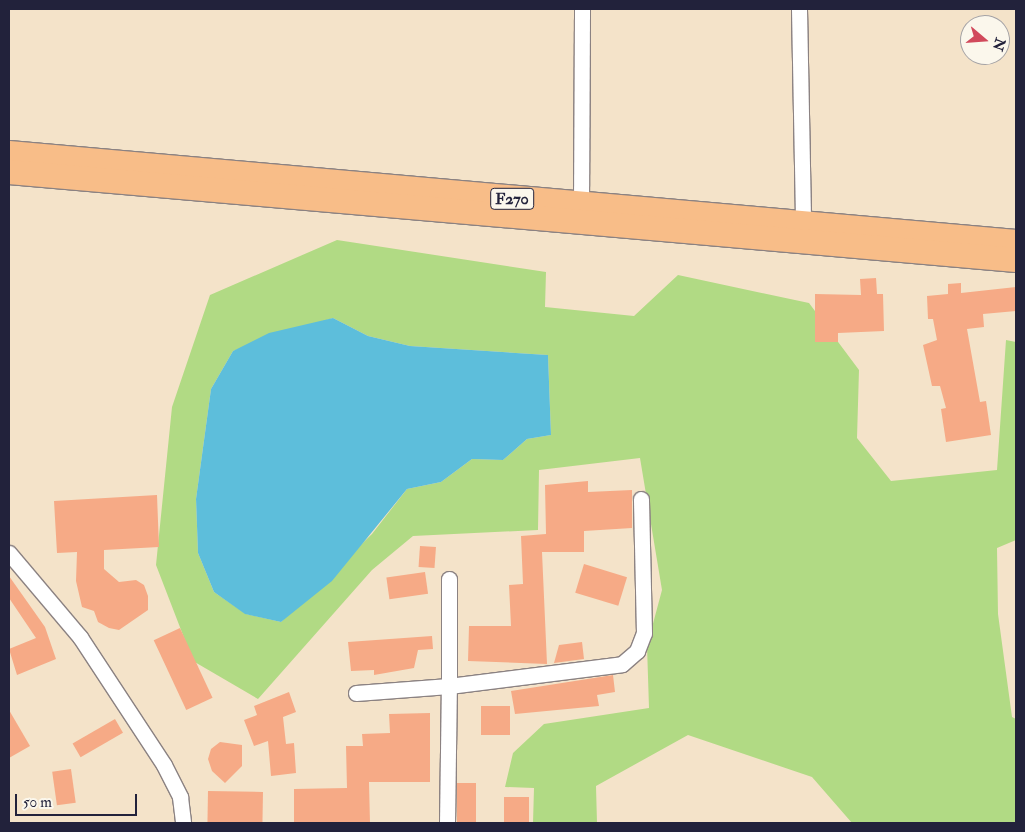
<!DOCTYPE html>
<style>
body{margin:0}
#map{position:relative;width:1025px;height:832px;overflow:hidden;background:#f4e3c9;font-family:"IM FELL Double Pica",serif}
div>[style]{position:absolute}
.green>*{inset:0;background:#b1da84}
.water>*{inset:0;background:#5dbedb}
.building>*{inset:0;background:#f6aa86;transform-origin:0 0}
.roads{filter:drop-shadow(1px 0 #8b8282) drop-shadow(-1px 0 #8b8282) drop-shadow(0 1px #8b8282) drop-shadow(0 -1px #8b8282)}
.minor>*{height:15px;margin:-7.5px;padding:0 7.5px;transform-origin:7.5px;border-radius:7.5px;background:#fff}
.primary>*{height:24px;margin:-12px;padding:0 12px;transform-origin:12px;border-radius:12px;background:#f8bd88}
span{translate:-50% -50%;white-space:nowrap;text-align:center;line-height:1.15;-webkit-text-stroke:5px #fbf7ec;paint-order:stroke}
.shield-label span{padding:1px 4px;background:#fbf7ec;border:1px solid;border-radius:4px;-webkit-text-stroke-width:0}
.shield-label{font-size:16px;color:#22223b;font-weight:700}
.frame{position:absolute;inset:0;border:10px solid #22223b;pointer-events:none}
.north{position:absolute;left:960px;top:15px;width:50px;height:50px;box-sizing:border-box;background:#fbf7ec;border:1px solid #a4a2a5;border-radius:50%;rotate:108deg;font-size:14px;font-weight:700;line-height:20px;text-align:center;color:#22223b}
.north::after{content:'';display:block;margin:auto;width:18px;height:22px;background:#d1495b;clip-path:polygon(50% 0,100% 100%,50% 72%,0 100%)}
.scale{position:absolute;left:15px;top:794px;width:122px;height:22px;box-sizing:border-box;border:2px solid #22223b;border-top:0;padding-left:6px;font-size:15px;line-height:18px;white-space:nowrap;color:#22223b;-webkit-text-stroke:4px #fbf7ec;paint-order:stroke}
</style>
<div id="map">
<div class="green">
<div style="clip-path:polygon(evenodd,337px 240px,546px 272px,545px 307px,634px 316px,678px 275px,809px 303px,859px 370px,857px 438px,891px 481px,997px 470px,1006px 340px,1016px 342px,1016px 540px,997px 548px,998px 614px,1012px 717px,1016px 719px,1016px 823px,852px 823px,812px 777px,688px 735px,596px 786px,597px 823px,533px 823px,534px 788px,505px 787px,513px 753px,544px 724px,649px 708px,647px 646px,662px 590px,640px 458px,539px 470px,538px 530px,413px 536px,372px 570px,258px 699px,193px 661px,156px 565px,172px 407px,210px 295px,337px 240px,333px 318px,368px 336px,410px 346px,548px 355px,551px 435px,527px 439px,503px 460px,472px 459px,441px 482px,407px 489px,372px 534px,281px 622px,246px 614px,214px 592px,198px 553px,196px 499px,211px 389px,233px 351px,333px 318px)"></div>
</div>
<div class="water">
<div style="clip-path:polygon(333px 318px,368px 336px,410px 346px,548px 355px,551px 435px,527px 439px,503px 460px,472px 459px,441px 482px,407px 489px,332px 581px,281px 622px,245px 614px,214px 592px,198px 553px,196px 499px,211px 389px,233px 351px,269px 333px)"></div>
</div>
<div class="building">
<div style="clip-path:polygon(876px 278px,877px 294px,883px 294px,884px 331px,838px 333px,838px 342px,815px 342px,815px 294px,861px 295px,860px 279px)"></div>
<div style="clip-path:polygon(961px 283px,961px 293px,1016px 287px,1016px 311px,983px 314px,984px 327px,967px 329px,980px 402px,986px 401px,991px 435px,946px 442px,941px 409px,946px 408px,940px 386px,932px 386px,923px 345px,937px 340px,933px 319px,928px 319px,927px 296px,948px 294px,948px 284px)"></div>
<div style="clip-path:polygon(588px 481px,588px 492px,632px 490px,632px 528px,584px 531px,584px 552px,542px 552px,547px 664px,468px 661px,469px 626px,511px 626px,509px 585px,523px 584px,521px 536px,546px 534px,545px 485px)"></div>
<div style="clip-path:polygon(157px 495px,159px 547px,104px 550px,104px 569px,119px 582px,136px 580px,144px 585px,148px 596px,148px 610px,119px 630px,109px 628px,98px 622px,94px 611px,82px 607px,76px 581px,77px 552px,57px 553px,54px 501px)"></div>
<div style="left:420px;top:546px;width:16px;height:21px;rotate:4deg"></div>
<div style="left:584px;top:564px;width:45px;height:30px;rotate:17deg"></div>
<div style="left:425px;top:572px;width:22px;height:39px;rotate:82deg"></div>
<div style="clip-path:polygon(9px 576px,45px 627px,56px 659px,17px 675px,9px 649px,36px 638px,9px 598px)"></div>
<div style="left:180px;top:628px;width:77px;height:29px;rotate:65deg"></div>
<div style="clip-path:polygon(432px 636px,433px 649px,418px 650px,414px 668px,374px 675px,374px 670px,351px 671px,348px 642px)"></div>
<div style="clip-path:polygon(582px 642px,584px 659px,554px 663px,559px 645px)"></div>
<div style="clip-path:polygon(613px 675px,615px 692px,597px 695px,599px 706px,515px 714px,511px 691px)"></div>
<div style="clip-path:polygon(289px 692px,296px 712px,283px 717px,286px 744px,294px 743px,296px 773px,271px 776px,268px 741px,254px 746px,244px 720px,257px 715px,254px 706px)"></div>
<div style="left:481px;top:706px;width:29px;height:29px"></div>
<div style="clip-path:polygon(9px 710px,30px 746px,9px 758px)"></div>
<div style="clip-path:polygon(430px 713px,430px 782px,369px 782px,370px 823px,294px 823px,294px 789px,347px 788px,346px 746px,363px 746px,362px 734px,390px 733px,389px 714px)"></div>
<div style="left:115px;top:719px;width:16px;height:49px;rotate:60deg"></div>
<div style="clip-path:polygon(220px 742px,242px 745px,242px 766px,225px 783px,212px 771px,208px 759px,211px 749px)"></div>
<div style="left:71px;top:769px;width:34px;height:19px;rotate:82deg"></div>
<div style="left:457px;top:783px;width:19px;height:40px"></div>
<div style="left:208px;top:791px;width:55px;height:31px;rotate:1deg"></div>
<div style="left:504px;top:797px;width:25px;height:26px"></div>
</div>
<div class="roads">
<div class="minor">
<div style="left:799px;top:9px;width:215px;rotate:88.9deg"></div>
<div style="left:581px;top:205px;width:196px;rotate:-89.7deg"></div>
<div style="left:9px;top:553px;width:110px;rotate:49.8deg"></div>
<div style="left:80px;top:637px;width:153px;rotate:56.7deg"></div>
<div style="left:164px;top:765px;width:36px;rotate:63deg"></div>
<div style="left:180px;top:797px;width:26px;rotate:83deg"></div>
<div style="left:356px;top:693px;width:93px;rotate:-4.3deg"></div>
<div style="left:449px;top:686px;width:107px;rotate:-90deg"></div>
<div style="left:447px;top:823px;width:137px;rotate:-89.2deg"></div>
<div style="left:449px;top:686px;width:174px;rotate:-7.2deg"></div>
<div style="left:622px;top:664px;width:20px;rotate:-41deg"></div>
<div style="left:637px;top:651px;width:19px;rotate:-69deg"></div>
<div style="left:644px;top:633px;width:134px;rotate:-91.3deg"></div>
</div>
<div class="primary">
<div style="left:9px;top:153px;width:1011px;rotate:5.05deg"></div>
<div style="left:9px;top:172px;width:1011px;rotate:4.99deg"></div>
</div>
</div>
<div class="shield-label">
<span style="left:512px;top:199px">F270</span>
</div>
<div class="frame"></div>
<div class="north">N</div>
<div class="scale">50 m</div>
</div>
